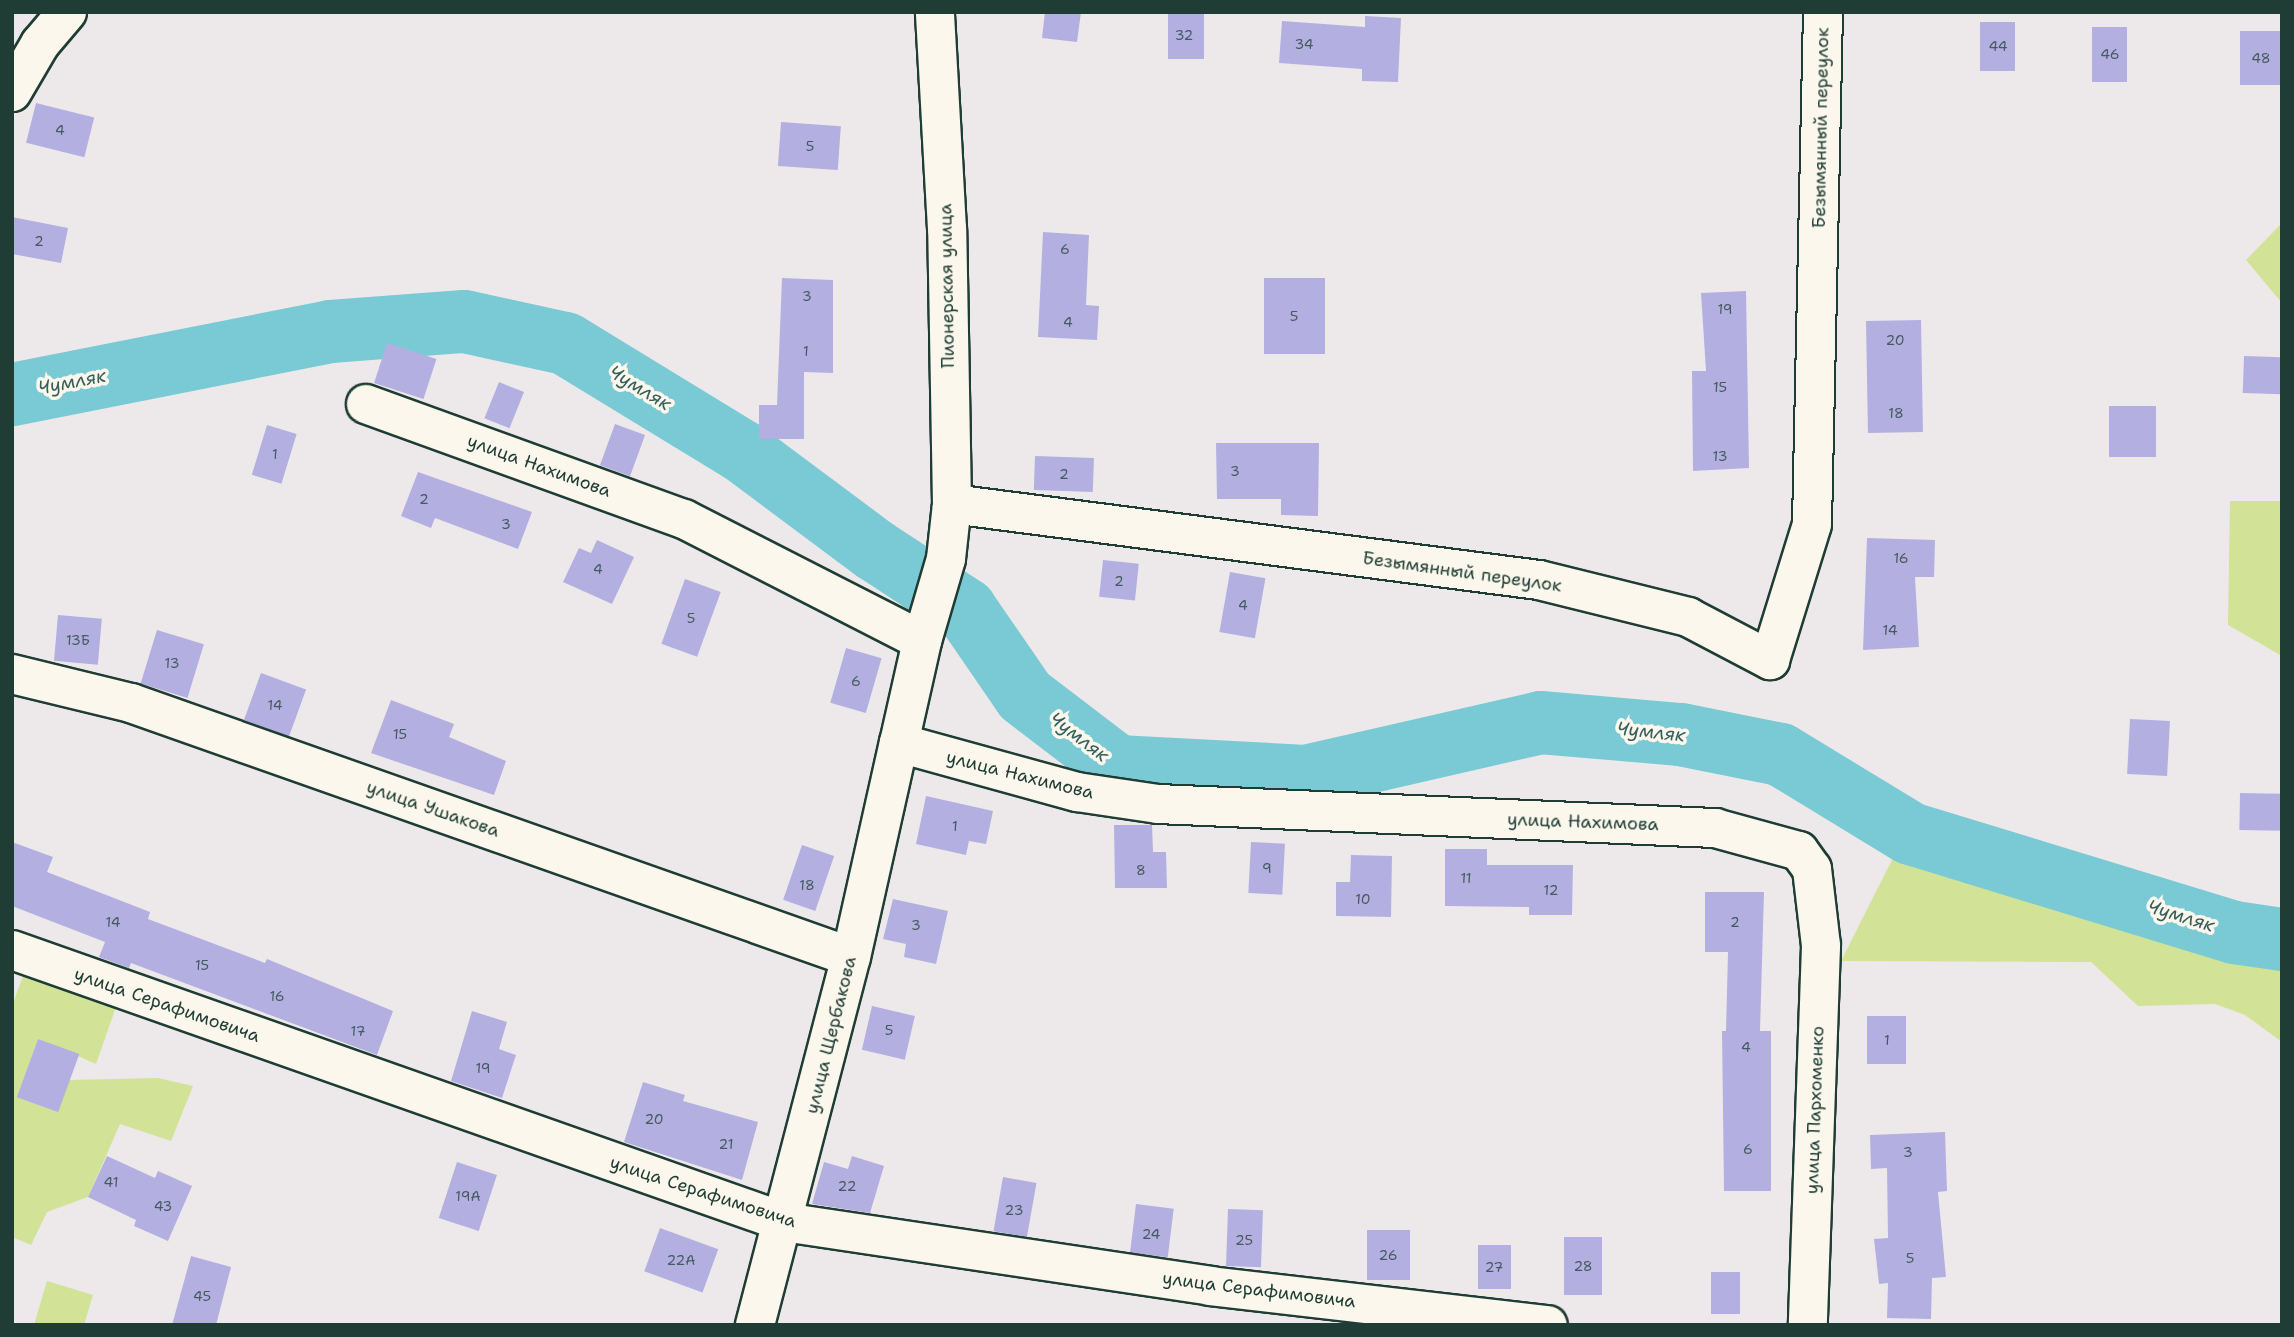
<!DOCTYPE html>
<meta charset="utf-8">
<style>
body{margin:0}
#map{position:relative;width:2294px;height:1337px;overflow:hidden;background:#ede9ea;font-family:"Shantell Sans",sans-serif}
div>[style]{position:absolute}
.green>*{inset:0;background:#d2e296}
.river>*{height:63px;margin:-31.5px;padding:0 31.5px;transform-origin:31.5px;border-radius:31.5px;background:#7acad5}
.building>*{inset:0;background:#b3b0e1;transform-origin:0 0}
.roads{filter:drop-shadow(2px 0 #1f3d34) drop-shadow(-2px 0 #1f3d34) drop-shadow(0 2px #1f3d34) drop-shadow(0 -2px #1f3d34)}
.street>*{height:38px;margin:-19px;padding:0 19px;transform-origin:19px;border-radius:19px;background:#fbf7ec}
span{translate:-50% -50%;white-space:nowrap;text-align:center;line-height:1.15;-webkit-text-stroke:7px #fbf7ec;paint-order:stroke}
.number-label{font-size:14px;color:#445a5f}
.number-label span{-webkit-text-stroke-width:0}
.street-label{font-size:18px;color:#1f3d34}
.water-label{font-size:19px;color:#36605c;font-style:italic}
.frame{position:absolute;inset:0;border:14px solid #1f3d34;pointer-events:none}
</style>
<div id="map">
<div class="green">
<div style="clip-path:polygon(2282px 223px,2282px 303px,2246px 260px)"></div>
<div style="clip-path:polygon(2230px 501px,2282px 501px,2282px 656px,2228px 625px)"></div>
<div style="clip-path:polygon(1899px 846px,2089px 891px,2191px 928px,2198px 919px,2234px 932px,2282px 939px,2282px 1042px,2245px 1015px,2215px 1004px,2138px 1006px,2091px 962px,1841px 961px)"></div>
<div style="clip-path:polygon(24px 973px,116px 1007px,96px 1064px,38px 1039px,17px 1097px,57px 1112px,69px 1080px,158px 1078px,193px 1086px,171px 1141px,120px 1124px,88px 1197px,47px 1212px,31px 1245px,12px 1237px,12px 1006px)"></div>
<div style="clip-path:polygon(47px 1281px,93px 1295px,84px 1325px,34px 1325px)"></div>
</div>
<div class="river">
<div style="left:12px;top:394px;width:324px;rotate:-11.2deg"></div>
<div style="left:330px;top:331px;width:134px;rotate:-4.3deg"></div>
<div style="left:464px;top:321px;width:103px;rotate:12.3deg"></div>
<div style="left:565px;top:343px;width:207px;rotate:31.4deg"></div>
<div style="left:742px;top:451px;width:166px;rotate:36.7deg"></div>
<div style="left:875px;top:550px;width:108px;rotate:33.2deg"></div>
<div style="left:965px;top:609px;width:104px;rotate:55.5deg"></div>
<div style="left:1024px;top:695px;width:117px;rotate:37.4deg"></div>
<div style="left:1117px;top:766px;width:188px;rotate:3deg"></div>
<div style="left:1305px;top:776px;width:241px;rotate:-12.9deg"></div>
<div style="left:1540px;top:722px;width:141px;rotate:4.9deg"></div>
<div style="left:1680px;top:734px;width:102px;rotate:11.3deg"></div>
<div style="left:1780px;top:754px;width:152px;rotate:31.3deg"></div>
<div style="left:1910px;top:833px;width:339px;rotate:17deg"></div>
<div style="left:2234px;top:932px;width:49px;rotate:8.3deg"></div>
</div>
<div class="building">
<div style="clip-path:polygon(1045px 12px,1081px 12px,1077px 42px,1042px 38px)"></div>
<div style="left:1168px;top:12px;width:36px;height:47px"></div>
<div style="clip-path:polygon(1365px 16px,1401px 18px,1398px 82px,1362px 81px,1362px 69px,1279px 63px,1282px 21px,1365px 27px)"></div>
<div style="left:1980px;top:22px;width:35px;height:49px"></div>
<div style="left:2092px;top:27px;width:35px;height:55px"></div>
<div style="left:2240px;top:31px;width:42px;height:54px"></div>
<div style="left:36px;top:103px;width:60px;height:41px;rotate:14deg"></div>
<div style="left:781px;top:122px;width:60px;height:44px;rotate:4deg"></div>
<div style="clip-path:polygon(12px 217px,68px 228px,61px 263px,12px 254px)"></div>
<div style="clip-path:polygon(1043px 232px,1089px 235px,1086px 305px,1099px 306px,1097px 340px,1038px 337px)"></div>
<div style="clip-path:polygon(782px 278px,833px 280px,833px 373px,804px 372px,804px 439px,759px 439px,759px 405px,777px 405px)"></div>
<div style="left:1264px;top:278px;width:61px;height:76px"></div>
<div style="clip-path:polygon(1746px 291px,1749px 468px,1693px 471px,1692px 371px,1706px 371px,1701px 293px)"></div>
<div style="left:1921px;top:320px;width:112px;height:55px;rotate:89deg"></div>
<div style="left:387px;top:343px;width:52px;height:42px;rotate:18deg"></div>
<div style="left:2244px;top:356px;width:38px;height:37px;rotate:2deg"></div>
<div style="left:499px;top:382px;width:27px;height:39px;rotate:22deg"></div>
<div style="left:2109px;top:406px;width:47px;height:51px"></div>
<div style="left:615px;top:424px;width:32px;height:44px;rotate:20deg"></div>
<div style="left:267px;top:425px;width:31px;height:52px;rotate:17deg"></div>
<div style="clip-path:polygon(1216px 443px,1319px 443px,1318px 516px,1281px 515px,1281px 499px,1217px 499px)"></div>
<div style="left:1035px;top:456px;width:59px;height:34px;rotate:2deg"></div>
<div style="clip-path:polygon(418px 472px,532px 512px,518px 549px,435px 518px,431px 528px,401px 516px)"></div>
<div style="clip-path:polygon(1867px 538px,1935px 540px,1934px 577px,1915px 577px,1919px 647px,1863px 650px)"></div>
<div style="clip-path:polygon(597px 540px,634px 557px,612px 604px,563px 582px,579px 548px,591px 553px)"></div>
<div style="left:1103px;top:560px;width:36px;height:37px;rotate:6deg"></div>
<div style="left:1230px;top:572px;width:36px;height:61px;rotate:10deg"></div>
<div style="left:685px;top:579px;width:38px;height:69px;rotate:20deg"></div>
<div style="left:58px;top:615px;width:44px;height:46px;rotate:5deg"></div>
<div style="left:157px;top:630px;width:49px;height:56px;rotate:17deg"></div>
<div style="left:846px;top:648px;width:37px;height:57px;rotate:16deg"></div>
<div style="left:261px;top:673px;width:48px;height:50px;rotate:20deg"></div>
<div style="clip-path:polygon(391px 700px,454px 724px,449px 737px,506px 761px,494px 795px,371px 753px)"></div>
<div style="left:2130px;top:719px;width:40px;height:55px;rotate:3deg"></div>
<div style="left:2240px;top:793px;width:42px;height:37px;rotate:1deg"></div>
<div style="clip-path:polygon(926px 796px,993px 811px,986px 844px,969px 841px,966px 855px,916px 844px)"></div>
<div style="clip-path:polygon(1114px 825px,1152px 825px,1153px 852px,1166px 852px,1167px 888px,1115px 888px)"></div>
<div style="clip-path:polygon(12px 842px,53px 857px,47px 872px,150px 912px,148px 919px,265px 963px,267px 959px,393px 1011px,377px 1055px,131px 963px,129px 968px,99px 957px,105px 942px,12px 906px)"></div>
<div style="left:1251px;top:842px;width:34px;height:51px;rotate:3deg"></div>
<div style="left:802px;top:845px;width:34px;height:58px;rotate:19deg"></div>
<div style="clip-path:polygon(1445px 849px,1487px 849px,1487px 865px,1573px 865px,1572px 915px,1529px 915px,1529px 907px,1445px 906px)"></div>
<div style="clip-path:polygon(1351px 855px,1392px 856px,1391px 917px,1336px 916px,1336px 882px,1350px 882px)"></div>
<div style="clip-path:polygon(1705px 892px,1764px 892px,1760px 1031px,1771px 1031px,1771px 1191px,1724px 1191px,1722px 1031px,1726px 1031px,1728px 952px,1705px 952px)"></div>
<div style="clip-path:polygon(893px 899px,948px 911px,936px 964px,904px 957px,906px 944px,883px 939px)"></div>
<div style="left:872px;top:1006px;width:44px;height:45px;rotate:13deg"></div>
<div style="clip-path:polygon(472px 1011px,507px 1022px,499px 1049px,516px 1055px,502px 1098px,451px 1081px)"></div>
<div style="left:1867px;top:1016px;width:39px;height:48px"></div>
<div style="left:38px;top:1039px;width:44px;height:62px;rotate:20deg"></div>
<div style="clip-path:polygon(643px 1082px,685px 1095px,683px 1101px,758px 1122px,742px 1180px,624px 1142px)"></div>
<div style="clip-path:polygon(1945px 1132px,1947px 1191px,1938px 1192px,1946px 1277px,1932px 1278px,1931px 1319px,1887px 1318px,1888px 1283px,1879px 1284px,1874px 1239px,1888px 1238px,1887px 1168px,1871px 1169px,1870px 1135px)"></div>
<div style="clip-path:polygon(107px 1156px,155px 1178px,158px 1171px,192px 1186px,168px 1241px,134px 1226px,136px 1220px,88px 1197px)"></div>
<div style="clip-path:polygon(852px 1156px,884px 1166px,870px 1213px,812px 1204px,824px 1162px,848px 1169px)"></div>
<div style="left:457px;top:1162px;width:42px;height:59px;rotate:18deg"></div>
<div style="left:1003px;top:1177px;width:34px;height:55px;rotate:10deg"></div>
<div style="left:1136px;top:1204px;width:38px;height:49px;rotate:7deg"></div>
<div style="left:1228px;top:1209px;width:35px;height:57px;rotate:2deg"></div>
<div style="left:660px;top:1228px;width:62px;height:46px;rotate:20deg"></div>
<div style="left:1410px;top:1230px;width:50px;height:43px;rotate:90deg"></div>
<div style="left:1564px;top:1237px;width:38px;height:58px"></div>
<div style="left:1478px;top:1245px;width:33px;height:44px"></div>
<div style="clip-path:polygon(191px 1256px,231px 1267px,216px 1325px,172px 1325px)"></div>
<div style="left:1711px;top:1272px;width:29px;height:42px"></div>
</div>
<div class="roads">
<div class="street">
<div style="left:12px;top:92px;width:56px;rotate:-59.7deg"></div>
<div style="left:40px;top:44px;width:42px;rotate:-49.8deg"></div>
<div style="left:366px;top:404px;width:338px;rotate:19.9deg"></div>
<div style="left:684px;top:519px;width:267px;rotate:27.1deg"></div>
<div style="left:922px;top:641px;width:105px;rotate:102.7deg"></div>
<div style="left:899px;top:743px;width:185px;rotate:15.4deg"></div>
<div style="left:1077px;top:792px;width:82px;rotate:8.4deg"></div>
<div style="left:1158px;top:804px;width:558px;rotate:2.47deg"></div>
<div style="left:1715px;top:828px;width:87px;rotate:15.3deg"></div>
<div style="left:1799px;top:851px;width:22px;rotate:54deg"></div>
<div style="left:1812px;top:869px;width:78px;rotate:83.3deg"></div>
<div style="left:1821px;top:946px;width:379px;rotate:92deg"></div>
<div style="left:952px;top:504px;width:592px;rotate:7.38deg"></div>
<div style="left:1539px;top:580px;width:154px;rotate:13.9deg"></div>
<div style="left:1688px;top:617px;width:93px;rotate:27.7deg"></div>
<div style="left:1770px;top:660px;width:142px;rotate:-72.8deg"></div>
<div style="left:1812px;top:524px;width:512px;rotate:-88.77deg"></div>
<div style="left:922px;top:641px;width:85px;rotate:-73.7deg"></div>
<div style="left:946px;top:559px;width:55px;rotate:-83.8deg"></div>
<div style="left:952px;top:504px;width:275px;rotate:-91deg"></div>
<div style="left:947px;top:229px;width:217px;rotate:-93.2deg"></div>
<div style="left:12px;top:674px;width:122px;rotate:13.7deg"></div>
<div style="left:131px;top:703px;width:763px;rotate:19.43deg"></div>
<div style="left:12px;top:950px;width:819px;rotate:19.41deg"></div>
<div style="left:784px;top:1222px;width:431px;rotate:8.5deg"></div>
<div style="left:1210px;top:1286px;width:340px;rotate:6.6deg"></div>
<div style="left:755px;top:1325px;width:380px;rotate:-75.4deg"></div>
<div style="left:851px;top:957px;width:219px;rotate:-77.4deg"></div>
</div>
</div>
<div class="number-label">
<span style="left:1184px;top:35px">32</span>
<span style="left:1304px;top:44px">34</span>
<span style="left:1998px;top:46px">44</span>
<span style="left:2110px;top:54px">46</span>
<span style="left:2261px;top:58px">48</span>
<span style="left:60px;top:130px">4</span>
<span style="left:810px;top:146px">5</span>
<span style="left:39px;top:241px">2</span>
<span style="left:1065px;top:249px">6</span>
<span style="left:807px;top:296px">3</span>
<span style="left:1725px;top:309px">19</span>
<span style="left:1294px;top:316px">5</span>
<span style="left:1068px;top:322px">4</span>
<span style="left:1895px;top:340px">20</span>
<span style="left:806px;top:351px">1</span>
<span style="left:1720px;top:387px">15</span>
<span style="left:1896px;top:413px">18</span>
<span style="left:275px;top:454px">1</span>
<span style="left:1720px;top:456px">13</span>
<span style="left:1235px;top:471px">3</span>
<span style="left:1064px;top:474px">2</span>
<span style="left:424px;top:499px">2</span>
<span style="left:506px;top:524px">3</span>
<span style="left:1901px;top:558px">16</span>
<span style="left:598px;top:569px">4</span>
<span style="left:1119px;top:581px">2</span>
<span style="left:1243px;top:605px">4</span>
<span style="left:691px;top:618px">5</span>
<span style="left:1890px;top:630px">14</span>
<span style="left:78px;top:640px">13Б</span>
<span style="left:172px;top:663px">13</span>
<span style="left:856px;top:681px">6</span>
<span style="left:275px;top:705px">14</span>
<span style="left:400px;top:734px">15</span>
<span style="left:955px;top:826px">1</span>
<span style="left:1267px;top:868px">9</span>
<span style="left:1141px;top:870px">8</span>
<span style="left:1466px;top:878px">11</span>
<span style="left:807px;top:885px">18</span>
<span style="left:1551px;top:890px">12</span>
<span style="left:1363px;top:899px">10</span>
<span style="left:113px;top:922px">14</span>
<span style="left:1735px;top:922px">2</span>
<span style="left:916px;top:925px">3</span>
<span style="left:202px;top:965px">15</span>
<span style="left:277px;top:996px">16</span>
<span style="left:889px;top:1030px">5</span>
<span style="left:358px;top:1031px">17</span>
<span style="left:1887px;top:1040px">1</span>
<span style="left:1746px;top:1047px">4</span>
<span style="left:483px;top:1068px">19</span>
<span style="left:654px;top:1119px">20</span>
<span style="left:726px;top:1144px">21</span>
<span style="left:1748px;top:1149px">6</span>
<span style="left:1908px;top:1152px">3</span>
<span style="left:111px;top:1182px">41</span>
<span style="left:847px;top:1186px">22</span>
<span style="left:468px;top:1196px">19А</span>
<span style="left:163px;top:1206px">43</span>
<span style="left:1014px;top:1210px">23</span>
<span style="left:1151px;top:1234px">24</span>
<span style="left:1244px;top:1240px">25</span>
<span style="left:1388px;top:1255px">26</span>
<span style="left:1910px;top:1258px">5</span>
<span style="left:681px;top:1260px">22А</span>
<span style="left:1583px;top:1266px">28</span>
<span style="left:1494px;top:1267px">27</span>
<span style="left:202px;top:1296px">45</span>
</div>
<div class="street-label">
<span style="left:1821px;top:128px;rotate:-89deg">Безымянный переулок</span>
<span style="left:947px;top:286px;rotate:-91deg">Пионерская улица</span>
<span style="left:539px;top:466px;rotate:20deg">улица Нахимова</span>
<span style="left:1462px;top:572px;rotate:8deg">Безымянный переулок</span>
<span style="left:1020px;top:775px;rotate:14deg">улица Нахимова</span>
<span style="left:433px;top:809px;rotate:19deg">улица Ушакова</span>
<span style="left:1583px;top:822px;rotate:2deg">улица Нахимова</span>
<span style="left:167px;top:1005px;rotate:19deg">улица Серафимовича</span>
<span style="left:831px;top:1035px;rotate:-76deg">улица Щербакова</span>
<span style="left:1815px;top:1110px;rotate:-88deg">улица Пархоменко</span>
<span style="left:703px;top:1192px;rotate:18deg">улица Серафимовича</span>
<span style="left:1259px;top:1290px;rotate:7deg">улица Серафимовича</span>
</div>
<div class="water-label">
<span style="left:72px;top:382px;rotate:-11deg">Чумляк</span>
<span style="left:640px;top:388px;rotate:31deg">Чумляк</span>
<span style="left:1651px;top:732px;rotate:6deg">Чумляк</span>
<span style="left:1079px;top:737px;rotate:37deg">Чумляк</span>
<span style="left:2181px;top:916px;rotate:17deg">Чумляк</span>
</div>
<div class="frame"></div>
</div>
